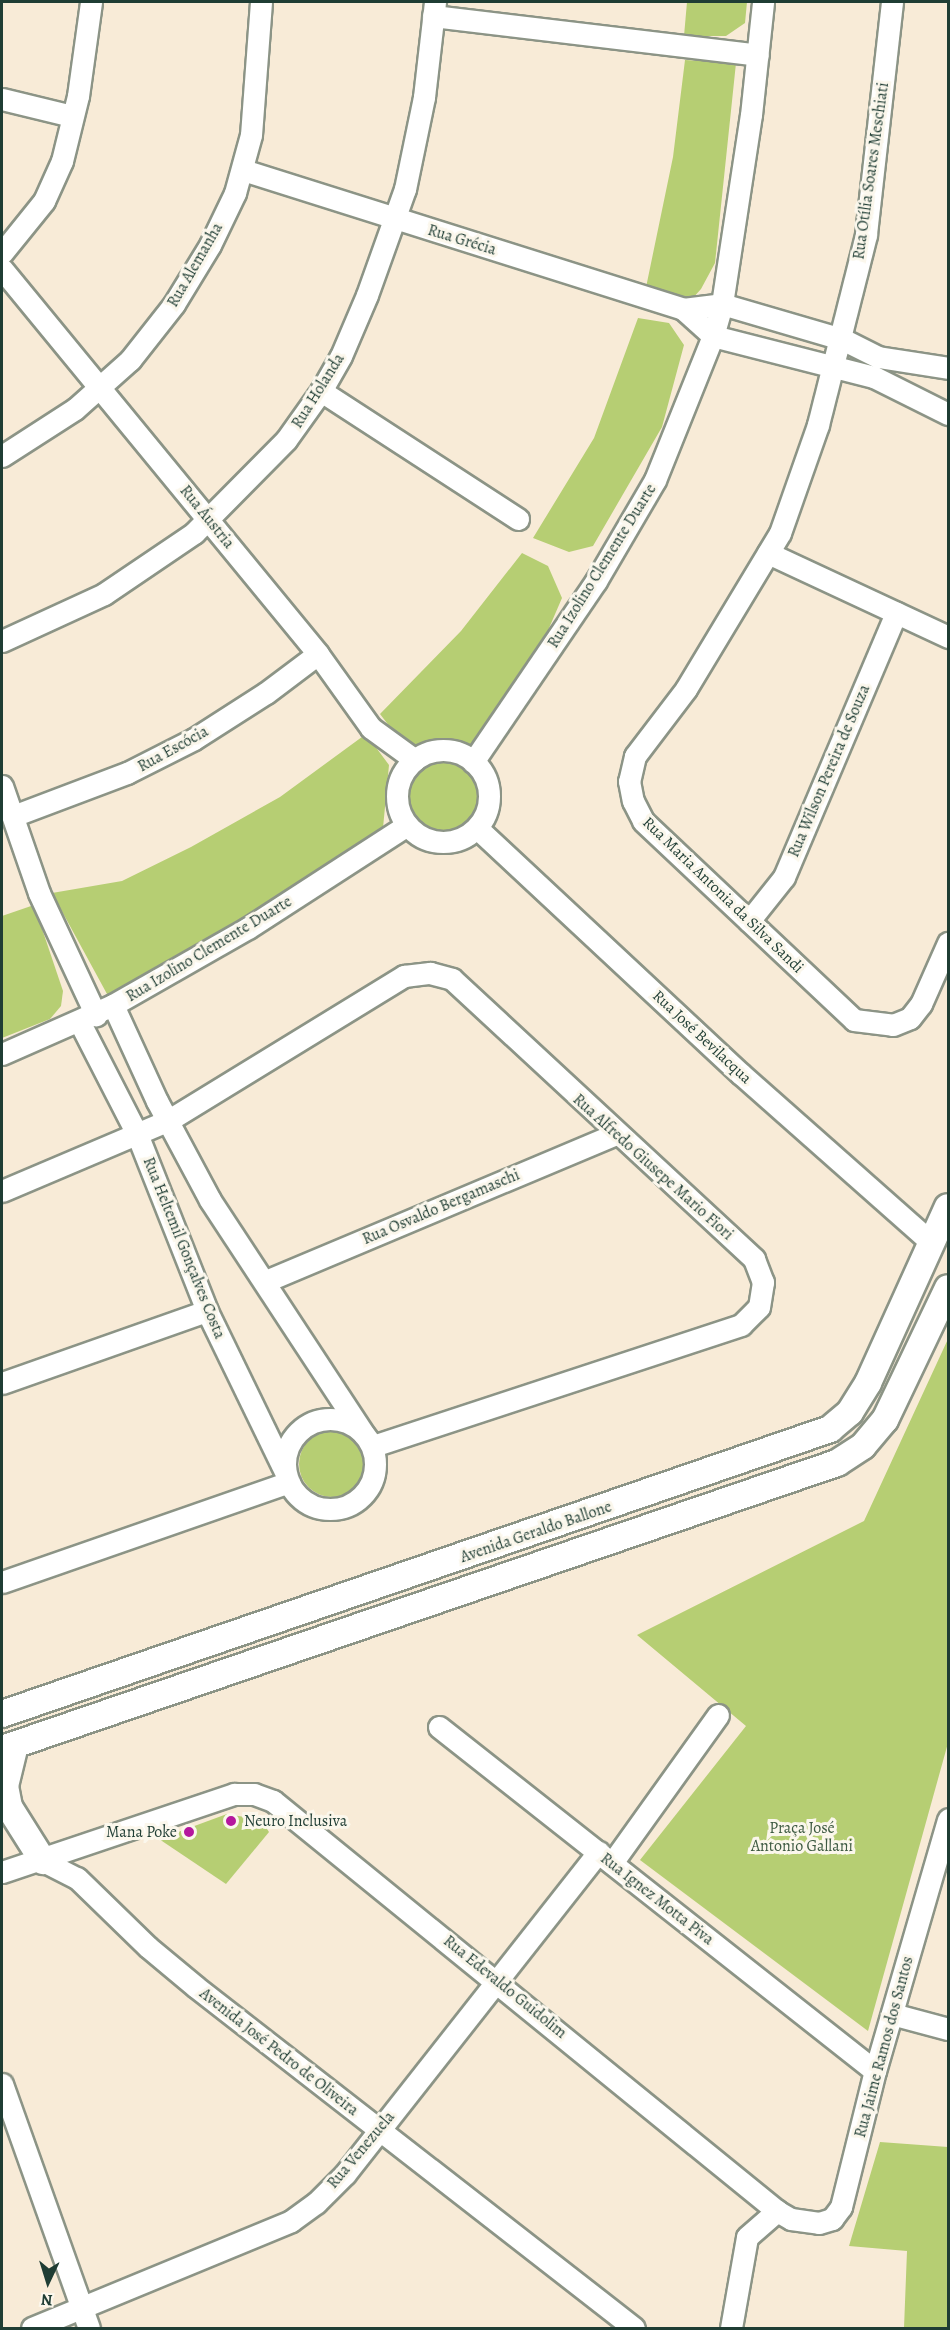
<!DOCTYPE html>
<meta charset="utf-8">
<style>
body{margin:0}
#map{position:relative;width:950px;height:2330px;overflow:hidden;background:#f8ebd7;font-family:Alegreya,serif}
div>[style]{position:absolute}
.green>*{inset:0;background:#b6ce73}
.round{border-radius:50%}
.roads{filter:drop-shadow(2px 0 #8c9486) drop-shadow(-2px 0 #8c9486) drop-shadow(0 2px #8c9486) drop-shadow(0 -2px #8c9486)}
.minor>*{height:21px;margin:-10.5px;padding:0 10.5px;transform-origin:10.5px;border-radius:10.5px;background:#fff}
.minor>.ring{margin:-10.5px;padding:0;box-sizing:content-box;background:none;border:21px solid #fff;border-radius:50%}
.tertiary>*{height:26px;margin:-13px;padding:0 13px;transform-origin:13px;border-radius:13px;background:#fff}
.dots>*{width:16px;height:16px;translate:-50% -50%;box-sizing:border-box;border:3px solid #fbf7ec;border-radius:50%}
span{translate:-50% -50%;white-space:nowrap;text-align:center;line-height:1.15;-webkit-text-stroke:6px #fbf7ec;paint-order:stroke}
.street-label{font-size:16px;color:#1f3d34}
.poi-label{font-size:16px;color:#1f3d34}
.left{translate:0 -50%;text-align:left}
.right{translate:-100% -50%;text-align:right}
.park-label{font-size:16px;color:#3d5a41}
.frame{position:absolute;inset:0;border:3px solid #1f3d34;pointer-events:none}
.north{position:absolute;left:18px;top:2252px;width:60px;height:60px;-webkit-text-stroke:4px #fbf7ec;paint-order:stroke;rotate:184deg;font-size:16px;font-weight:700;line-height:24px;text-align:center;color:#1f3d34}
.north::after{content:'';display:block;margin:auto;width:21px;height:27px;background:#1f3d34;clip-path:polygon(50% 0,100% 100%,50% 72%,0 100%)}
</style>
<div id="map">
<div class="green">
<div style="clip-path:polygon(687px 2px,747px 2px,745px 23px,726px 36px,684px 36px)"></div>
<div style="clip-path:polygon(685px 60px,736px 63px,715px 263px,701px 289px,683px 309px,644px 297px,673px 157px)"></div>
<div style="clip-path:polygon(638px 318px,669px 323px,684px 345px,662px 427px,593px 546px,569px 552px,533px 538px,594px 438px)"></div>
<div style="clip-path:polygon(522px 553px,548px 566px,562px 598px,521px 693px,465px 756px,441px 751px,415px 760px,380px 714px,461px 631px)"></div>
<div style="clip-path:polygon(366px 734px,389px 765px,383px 828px,113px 1005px,52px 893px,122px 881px,191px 847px,280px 797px)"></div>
<div class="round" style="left:408px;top:761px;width:70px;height:70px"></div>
<div style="clip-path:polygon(34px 905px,63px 991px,61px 1006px,50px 1019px,2px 1038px,2px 916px)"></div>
<div style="clip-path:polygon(948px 1339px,948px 1743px,868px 2031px,640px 1860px,746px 1726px,637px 1635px,864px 1521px)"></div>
<div class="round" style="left:299px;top:1431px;width:66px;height:66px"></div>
<div style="clip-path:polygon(227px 1814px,261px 1820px,269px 1832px,226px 1884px,159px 1839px)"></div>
<div style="clip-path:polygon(880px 2142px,948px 2147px,948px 2328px,904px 2328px,907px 2251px,849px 2246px)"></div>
</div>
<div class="roads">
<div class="minor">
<div style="left:892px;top:2px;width:234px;rotate:96.4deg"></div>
<div style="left:866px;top:235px;width:196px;rotate:104.2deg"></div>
<div style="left:818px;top:425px;width:114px;rotate:109.4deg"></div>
<div style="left:780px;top:533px;width:182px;rotate:121.1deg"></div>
<div style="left:686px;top:689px;width:84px;rotate:127.3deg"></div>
<div style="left:635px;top:756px;width:26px;rotate:103deg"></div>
<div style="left:629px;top:781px;width:20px;rotate:79deg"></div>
<div style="left:633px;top:801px;width:22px;rotate:63deg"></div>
<div style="left:643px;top:821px;width:290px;rotate:43.3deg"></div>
<div style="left:854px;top:1020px;width:39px;rotate:7deg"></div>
<div style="left:893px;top:1025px;width:18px;rotate:-22deg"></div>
<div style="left:910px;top:1018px;width:18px;rotate:-52deg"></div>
<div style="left:921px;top:1004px;width:67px;rotate:-66.1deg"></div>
<div style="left:433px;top:16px;width:327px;rotate:6.8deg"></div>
<div style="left:2px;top:99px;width:72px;rotate:13.7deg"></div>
<div style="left:243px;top:170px;width:461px;rotate:17.5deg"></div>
<div style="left:683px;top:309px;width:39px;rotate:-7deg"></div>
<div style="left:722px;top:304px;width:125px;rotate:16.3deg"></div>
<div style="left:842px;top:339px;width:40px;rotate:26.6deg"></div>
<div style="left:878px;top:357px;width:71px;rotate:8.9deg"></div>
<div style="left:2px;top:253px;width:67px;rotate:-51.1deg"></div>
<div style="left:44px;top:201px;width:44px;rotate:-65.8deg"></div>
<div style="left:62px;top:161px;width:67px;rotate:-76.2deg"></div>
<div style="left:78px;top:96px;width:95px;rotate:-82.1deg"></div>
<div style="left:2px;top:269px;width:498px;rotate:50.6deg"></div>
<div style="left:318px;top:654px;width:91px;rotate:54.4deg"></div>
<div style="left:371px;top:728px;width:54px;rotate:36deg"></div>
<div style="left:683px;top:309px;width:40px;rotate:42deg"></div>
<div style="left:713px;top:336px;width:166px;rotate:14.3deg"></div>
<div style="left:874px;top:377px;width:83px;rotate:26.6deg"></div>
<div style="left:321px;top:391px;width:235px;rotate:33deg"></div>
<div style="left:2px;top:456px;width:87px;rotate:-32.8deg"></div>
<div style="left:75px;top:409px;width:74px;rotate:-41.7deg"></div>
<div style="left:130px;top:360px;width:71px;rotate:-51.8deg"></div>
<div style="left:174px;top:304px;width:69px;rotate:-58.6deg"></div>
<div style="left:210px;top:245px;width:58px;rotate:-64.3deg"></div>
<div style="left:235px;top:193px;width:60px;rotate:-74.6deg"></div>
<div style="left:251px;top:135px;width:133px;rotate:-85.7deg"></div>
<div style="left:768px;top:553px;width:199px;rotate:25deg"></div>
<div style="left:2px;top:641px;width:112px;rotate:-24.7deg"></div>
<div style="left:104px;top:594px;width:109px;rotate:-34.1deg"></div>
<div style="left:194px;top:533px;width:131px;rotate:-45.3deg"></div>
<div style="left:286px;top:440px;width:60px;rotate:-54.5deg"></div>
<div style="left:321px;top:391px;width:40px;rotate:-60.3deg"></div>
<div style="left:341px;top:356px;width:66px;rotate:-66.9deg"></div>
<div style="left:367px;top:295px;width:113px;rotate:-70.3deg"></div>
<div style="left:405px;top:189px;width:94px;rotate:-78.3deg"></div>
<div style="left:424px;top:97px;width:96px;rotate:-83.4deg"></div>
<div class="ring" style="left:397px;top:750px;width:71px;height:71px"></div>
<div style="left:473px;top:762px;width:219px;rotate:-55.8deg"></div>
<div style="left:596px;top:581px;width:117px;rotate:-59.7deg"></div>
<div style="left:655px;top:480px;width:155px;rotate:-68.1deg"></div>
<div style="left:713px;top:336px;width:33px;rotate:-74deg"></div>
<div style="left:722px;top:304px;width:191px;rotate:-81.3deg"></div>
<div style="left:751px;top:115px;width:114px;rotate:-83.9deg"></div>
<div style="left:2px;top:786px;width:113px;rotate:70.9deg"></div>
<div style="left:39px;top:893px;width:135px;rotate:65deg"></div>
<div style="left:13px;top:816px;width:122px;rotate:-20.7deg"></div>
<div style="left:127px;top:773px;width:75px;rotate:-26.9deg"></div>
<div style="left:194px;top:739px;width:85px;rotate:-32.6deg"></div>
<div style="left:266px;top:693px;width:65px;rotate:-36.9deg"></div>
<div style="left:477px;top:828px;width:361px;rotate:43deg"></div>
<div style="left:741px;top:1074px;width:254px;rotate:41.5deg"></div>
<div style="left:749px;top:921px;width:56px;rotate:-51.5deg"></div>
<div style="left:784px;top:877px;width:287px;rotate:-67deg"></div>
<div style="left:113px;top:1005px;width:106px;rotate:65.4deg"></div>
<div style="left:157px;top:1101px;width:112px;rotate:61.8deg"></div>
<div style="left:210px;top:1200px;width:279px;rotate:56.7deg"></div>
<div style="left:80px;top:1023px;width:125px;rotate:62.8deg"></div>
<div style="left:137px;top:1134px;width:190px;rotate:68.4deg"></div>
<div style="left:207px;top:1311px;width:181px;rotate:64.1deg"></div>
<div style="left:2px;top:1054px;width:121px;rotate:-23.8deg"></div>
<div style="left:113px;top:1005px;width:155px;rotate:-29.7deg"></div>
<div style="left:248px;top:928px;width:189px;rotate:-32.9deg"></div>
<div style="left:2px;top:1191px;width:181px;rotate:-23deg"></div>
<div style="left:169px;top:1120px;width:276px;rotate:-31.5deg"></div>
<div style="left:404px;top:976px;width:26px;rotate:-7deg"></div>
<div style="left:430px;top:973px;width:23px;rotate:15deg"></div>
<div style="left:452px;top:979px;width:412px;rotate:42.8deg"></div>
<div style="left:754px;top:1259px;width:25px;rotate:69deg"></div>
<div style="left:763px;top:1282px;width:25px;rotate:99deg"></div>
<div style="left:759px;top:1307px;width:25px;rotate:135deg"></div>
<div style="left:741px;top:1325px;width:388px;rotate:161.8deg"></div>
<div style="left:266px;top:1281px;width:380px;rotate:-22.8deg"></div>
<div style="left:2px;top:1383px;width:217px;rotate:-19.4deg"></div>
<div class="ring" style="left:285px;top:1419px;width:69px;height:69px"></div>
<div style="left:2px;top:1582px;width:304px;rotate:-19.2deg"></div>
<div style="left:439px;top:1727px;width:555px;rotate:38.27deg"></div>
<div style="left:43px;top:1861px;width:38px;rotate:27deg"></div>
<div style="left:77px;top:1878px;width:99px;rotate:44.2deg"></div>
<div style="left:148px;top:1947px;width:62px;rotate:39.8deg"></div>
<div style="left:196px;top:1987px;width:555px;rotate:37.9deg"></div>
<div style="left:612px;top:1863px;width:182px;rotate:-54.4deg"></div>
<div style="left:2px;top:1872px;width:245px;rotate:-18.6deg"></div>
<div style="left:234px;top:1794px;width:20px"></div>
<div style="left:254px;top:1794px;width:20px;rotate:20deg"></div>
<div style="left:273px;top:1801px;width:650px;rotate:39.13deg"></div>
<div style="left:777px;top:2211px;width:16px;rotate:30deg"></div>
<div style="left:791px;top:2219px;width:28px;rotate:8deg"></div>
<div style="left:819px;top:2223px;width:14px;rotate:-17deg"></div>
<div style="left:832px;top:2219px;width:15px;rotate:-53deg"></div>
<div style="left:841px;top:2207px;width:140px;rotate:-76deg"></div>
<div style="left:875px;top:2071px;width:262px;rotate:-73.8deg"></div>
<div style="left:892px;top:2014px;width:58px;rotate:15deg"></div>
<div style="left:2px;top:2084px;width:259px;rotate:70.4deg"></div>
<div style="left:32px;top:2328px;width:280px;rotate:-22.4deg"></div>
<div style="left:291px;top:2221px;width:31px;rotate:-36deg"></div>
<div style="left:316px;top:2203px;width:41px;rotate:-45deg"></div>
<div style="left:345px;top:2174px;width:410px;rotate:-51.8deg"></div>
<div style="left:731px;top:2328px;width:92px;rotate:-80deg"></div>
<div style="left:747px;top:2237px;width:40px;rotate:-41deg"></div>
</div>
<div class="tertiary">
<div style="left:2px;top:1714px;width:876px;rotate:-18.99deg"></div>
<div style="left:830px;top:1429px;width:26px;rotate:-40deg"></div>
<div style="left:850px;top:1412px;width:34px;rotate:-58deg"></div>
<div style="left:868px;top:1383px;width:193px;rotate:-65.6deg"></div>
<div style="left:15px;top:1745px;width:42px;rotate:103.7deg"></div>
<div style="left:5px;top:1786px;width:21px;rotate:79deg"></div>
<div style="left:9px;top:1807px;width:64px;rotate:57.8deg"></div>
<div style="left:2px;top:1749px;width:883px;rotate:-18.91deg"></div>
<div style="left:837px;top:1463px;width:31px;rotate:-33deg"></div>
<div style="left:863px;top:1446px;width:34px;rotate:-50deg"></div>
<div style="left:885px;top:1420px;width:146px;rotate:-64.5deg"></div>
</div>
</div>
<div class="dots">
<div style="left:231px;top:1821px;background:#b5179e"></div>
<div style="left:189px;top:1832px;background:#b5179e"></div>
</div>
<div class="street-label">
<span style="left:871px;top:171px;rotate:-82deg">Rua Otília Soares Meschiati</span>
<span style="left:462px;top:240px;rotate:17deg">Rua Grécia</span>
<span style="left:195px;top:265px;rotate:-60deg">Rua Alemanha</span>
<span style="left:318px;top:391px;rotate:-58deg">Rua Holanda</span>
<span style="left:207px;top:517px;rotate:51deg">Rua Áustria</span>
<span style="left:602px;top:566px;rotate:-58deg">Rua Izolino Clemente Duarte</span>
<span style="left:173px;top:749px;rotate:-29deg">Rua Escócia</span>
<span style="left:829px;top:771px;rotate:-67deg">Rua Wilson Pereira de Souza</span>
<span style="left:723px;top:895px;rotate:44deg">Rua Maria Antonia da Silva Sandi</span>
<span style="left:209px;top:949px;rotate:-31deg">Rua Izolino Clemente Duarte</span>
<span style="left:702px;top:1037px;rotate:43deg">Rua José Bevilacqua</span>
<span style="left:653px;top:1167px;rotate:42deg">Rua Alfredo Giusepe Mario Fiori</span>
<span style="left:441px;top:1207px;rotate:-23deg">Rua Osvaldo Bergamaschi</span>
<span style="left:184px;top:1248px;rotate:68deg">Rua Heltemil Gonçalves Costa</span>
<span style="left:536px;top:1532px;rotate:-19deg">Avenida Geraldo Ballone</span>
<span style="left:657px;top:1899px;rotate:38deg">Rua Ignez Motta Piva</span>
<span style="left:505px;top:1987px;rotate:39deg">Rua Edevaldo Guidolim</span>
<span style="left:884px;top:2047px;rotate:-75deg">Rua Jaime Ramos dos Santos</span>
<span style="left:279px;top:2052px;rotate:38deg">Avenida José Pedro de Oliveira</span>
<span style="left:361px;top:2150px;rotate:-50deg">Rua Venezuela</span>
</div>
<div class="poi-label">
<span class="left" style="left:244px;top:1821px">Neuro Inclusiva</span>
<span class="right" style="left:177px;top:1832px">Mana Poke</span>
</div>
<div class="park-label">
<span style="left:802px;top:1837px">Praça José<br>Antonio Gallani</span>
</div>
<div class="frame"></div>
<div class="north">N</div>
</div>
